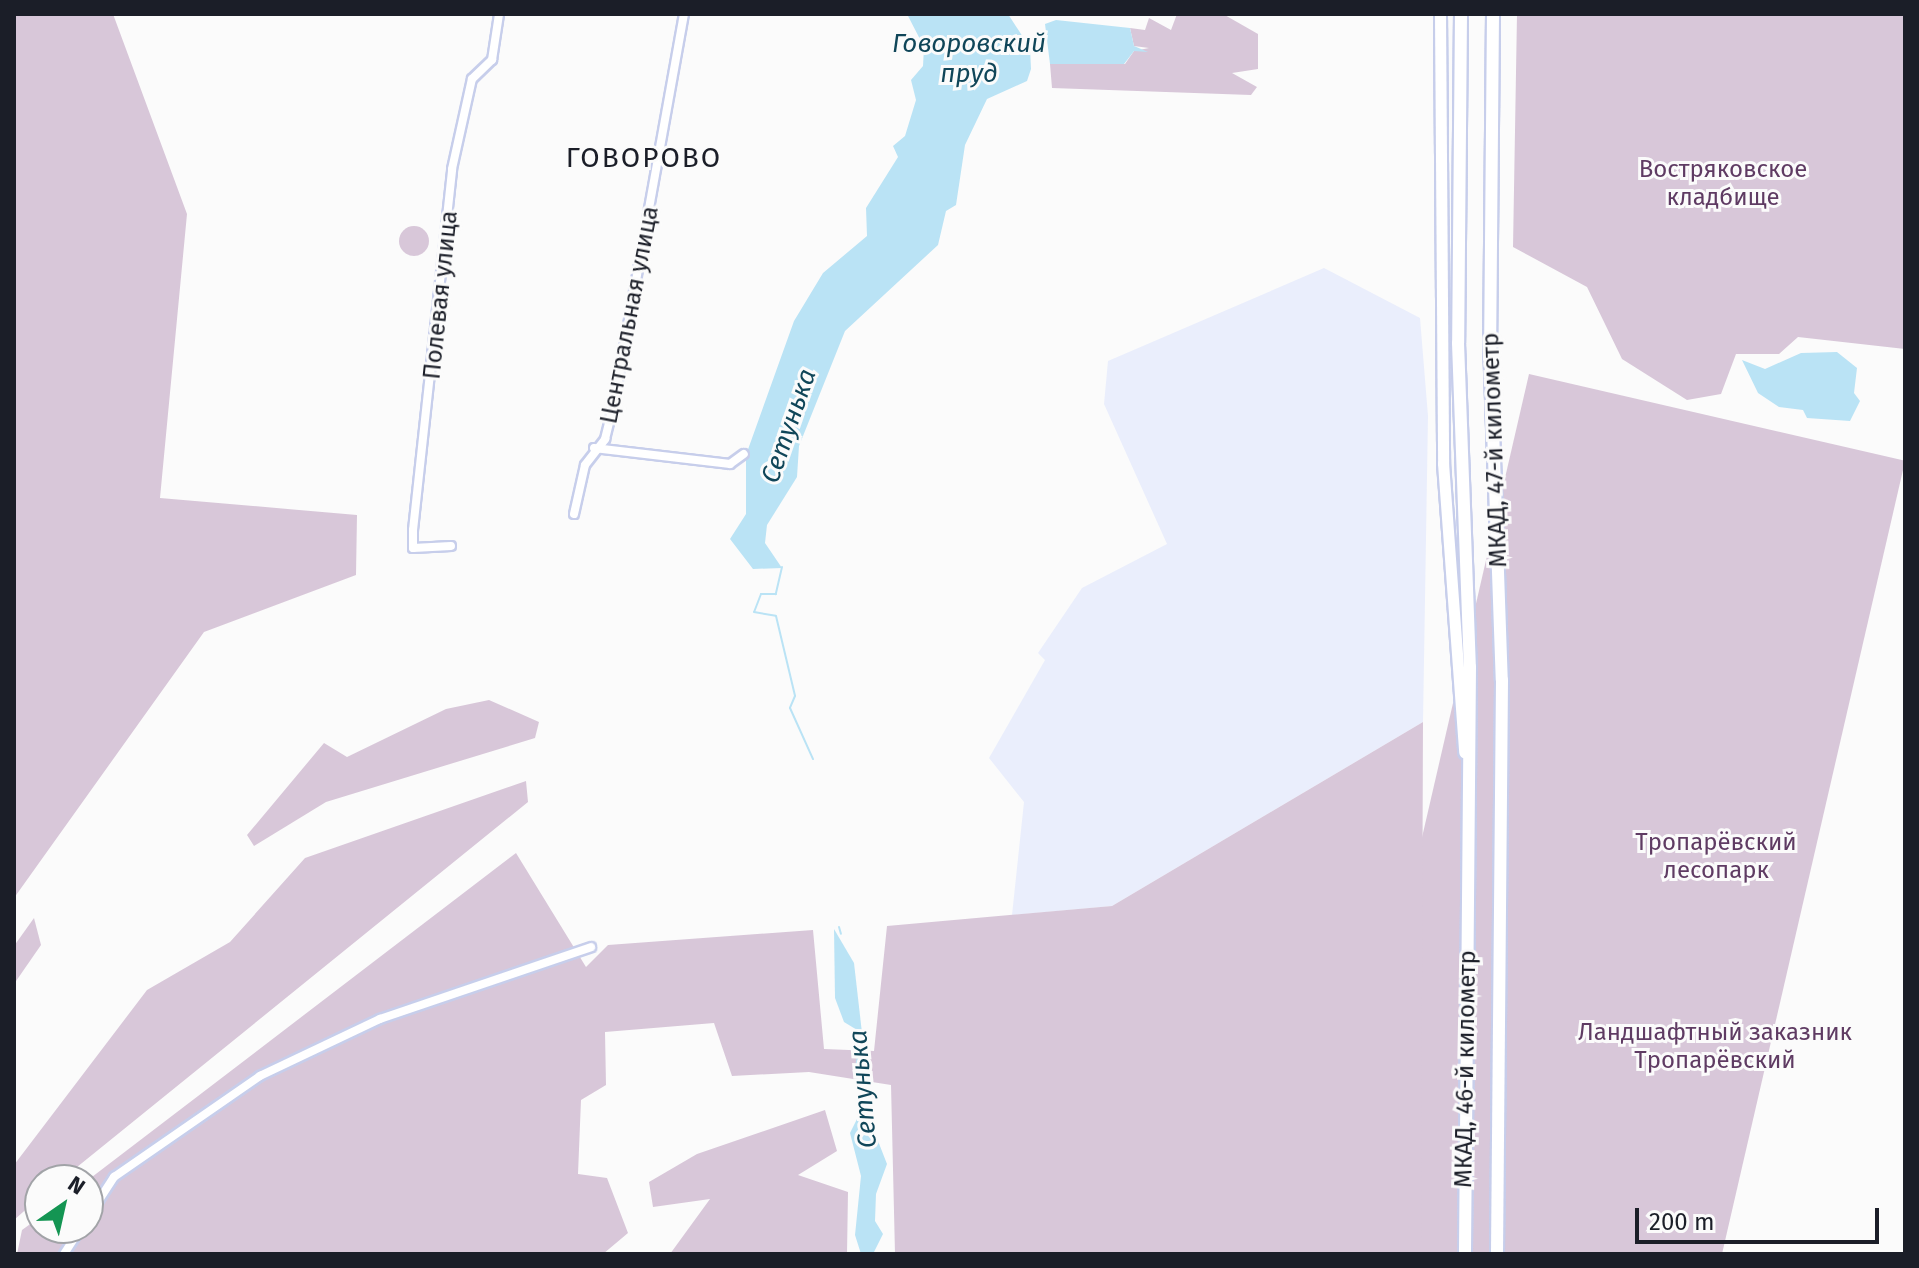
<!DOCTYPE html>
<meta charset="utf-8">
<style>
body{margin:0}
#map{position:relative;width:1919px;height:1268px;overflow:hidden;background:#fbfbfb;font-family:"Fira Sans",sans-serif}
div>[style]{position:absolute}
.built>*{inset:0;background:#eaeefc}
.green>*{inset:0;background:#d8c7d9;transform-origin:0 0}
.round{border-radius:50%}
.water>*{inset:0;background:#bae3f5}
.stream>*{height:2px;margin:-1px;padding:0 1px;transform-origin:1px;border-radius:1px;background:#bae3f5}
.roads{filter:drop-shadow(2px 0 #c7ceeb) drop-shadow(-2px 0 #c7ceeb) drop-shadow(0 2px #c7ceeb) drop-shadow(0 -2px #c7ceeb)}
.minor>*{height:8px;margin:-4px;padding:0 4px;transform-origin:4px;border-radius:4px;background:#fff}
.major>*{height:11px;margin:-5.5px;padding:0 5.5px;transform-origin:5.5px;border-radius:5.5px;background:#fff}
.highway>*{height:12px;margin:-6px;padding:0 6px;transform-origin:6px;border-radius:6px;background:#fff}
span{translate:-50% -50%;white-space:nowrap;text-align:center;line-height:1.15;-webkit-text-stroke:6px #fbfbfb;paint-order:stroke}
.park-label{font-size:24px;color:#5f3b63}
.street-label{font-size:24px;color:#1b1e28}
.water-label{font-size:26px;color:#104659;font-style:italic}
.quarter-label{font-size:28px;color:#1b1e28;letter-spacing:2px}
.frame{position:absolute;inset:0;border:16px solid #1b1e28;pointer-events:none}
.north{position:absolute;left:24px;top:1164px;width:80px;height:80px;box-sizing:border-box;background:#fbfbfb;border:2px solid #a1a3a7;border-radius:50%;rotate:34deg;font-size:22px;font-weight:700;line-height:32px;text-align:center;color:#1b1e28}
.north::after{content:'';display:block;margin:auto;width:28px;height:36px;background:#149553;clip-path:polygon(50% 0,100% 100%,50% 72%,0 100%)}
.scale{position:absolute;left:1635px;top:1208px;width:244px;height:36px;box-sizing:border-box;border:4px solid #1b1e28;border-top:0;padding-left:10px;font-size:24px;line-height:28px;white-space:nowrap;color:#1b1e28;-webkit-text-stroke:6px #fbfbfb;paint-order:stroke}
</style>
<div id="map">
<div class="built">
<div style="clip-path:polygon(1324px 268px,1420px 318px,1428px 416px,1423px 722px,1112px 906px,1012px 915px,1024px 802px,989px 758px,1045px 660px,1038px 653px,1082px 588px,1167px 544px,1104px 404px,1108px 361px)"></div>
</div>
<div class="green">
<div style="clip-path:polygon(14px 14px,113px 14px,187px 214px,160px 498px,357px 515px,356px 575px,204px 632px,14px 898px)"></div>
<div style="clip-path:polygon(1177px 14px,1223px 14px,1258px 34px,1258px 69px,1232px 73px,1257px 87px,1251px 95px,1052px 88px,1050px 64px,1125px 64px,1134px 51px,1149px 48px,1134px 46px,1130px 28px,1145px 30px,1149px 18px,1171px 30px)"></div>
<div style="clip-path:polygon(1517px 14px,1905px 14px,1905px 349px,1798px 337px,1779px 354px,1736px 354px,1721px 394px,1687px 400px,1622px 359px,1587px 287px,1513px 247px)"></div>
<div class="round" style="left:399px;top:226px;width:30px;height:30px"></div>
<div style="left:1529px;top:374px;width:386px;height:880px;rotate:13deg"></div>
<div style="clip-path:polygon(489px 700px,539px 722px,535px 738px,326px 802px,254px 846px,247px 835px,324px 743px,347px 757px,446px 709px)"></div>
<div style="clip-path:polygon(1423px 722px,1421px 1254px,895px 1254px,891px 1085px,809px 1072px,732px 1076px,714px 1023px,605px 1032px,606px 1085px,581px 1100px,578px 1174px,607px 1178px,628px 1233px,603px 1254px,17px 1254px,22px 1230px,40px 1217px,40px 1228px,88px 1228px,88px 1180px,516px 853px,586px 967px,608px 945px,813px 930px,824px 1049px,874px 1051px,887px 926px,1112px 906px)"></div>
<div style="clip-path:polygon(526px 781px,528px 802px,61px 1180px,40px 1180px,40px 1197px,14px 1220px,14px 1165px,147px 990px,230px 942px,305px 858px)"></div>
<div style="clip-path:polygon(34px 918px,41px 945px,14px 984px,14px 946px)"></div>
<div style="clip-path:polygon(825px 1110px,837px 1151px,798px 1175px,848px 1192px,847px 1254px,670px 1254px,710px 1199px,653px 1207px,649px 1182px,697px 1154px)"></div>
</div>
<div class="water">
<div style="clip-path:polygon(907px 14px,1008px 14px,1030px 48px,1031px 69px,1027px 81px,987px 99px,965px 145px,956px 205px,946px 211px,938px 245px,845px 331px,799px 446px,797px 477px,767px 525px,765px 543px,782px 568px,753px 569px,730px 539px,746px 514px,746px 455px,794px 321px,823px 273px,867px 236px,866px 208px,898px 157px,893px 146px,905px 136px,916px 100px,911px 80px,923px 66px,924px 47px)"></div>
<div style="clip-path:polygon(1056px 20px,1130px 28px,1134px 46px,1148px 52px,1134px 51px,1124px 64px,1050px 64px,1045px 24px)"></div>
<div style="clip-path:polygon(1837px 352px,1857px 368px,1854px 393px,1860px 401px,1850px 421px,1807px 418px,1803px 410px,1779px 407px,1758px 393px,1742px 360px,1765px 369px,1801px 353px)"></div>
<div style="clip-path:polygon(834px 929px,854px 963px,862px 1033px,844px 1022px,835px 998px)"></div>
<div style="clip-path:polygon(864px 1105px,887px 1164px,876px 1194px,875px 1221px,883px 1234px,873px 1254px,861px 1254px,855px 1235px,861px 1176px,850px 1133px)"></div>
</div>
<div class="stream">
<div style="left:782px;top:567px;width:28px;rotate:103deg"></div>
<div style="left:776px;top:594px;width:15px;rotate:180deg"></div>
<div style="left:761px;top:594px;width:19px;rotate:111deg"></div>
<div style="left:754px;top:612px;width:22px;rotate:10deg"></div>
<div style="left:776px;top:616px;width:82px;rotate:76.6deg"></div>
<div style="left:795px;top:696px;width:13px;rotate:113deg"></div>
<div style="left:790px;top:708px;width:56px;rotate:65.7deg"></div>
<div style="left:839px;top:927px;width:7px;rotate:74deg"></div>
<div style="left:862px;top:1033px;width:36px;rotate:100deg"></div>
<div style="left:856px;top:1068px;width:38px;rotate:78deg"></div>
</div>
<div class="roads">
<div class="minor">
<div style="left:594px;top:448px;width:137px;rotate:6.7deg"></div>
<div style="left:730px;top:464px;width:17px;rotate:-36deg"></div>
<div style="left:574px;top:514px;width:50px;rotate:-77.3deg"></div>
<div style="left:585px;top:465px;width:33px;rotate:-52deg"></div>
<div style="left:605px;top:439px;width:37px;rotate:-76deg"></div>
<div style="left:614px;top:403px;width:395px;rotate:-79.8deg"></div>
<div style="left:451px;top:546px;width:38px;rotate:177deg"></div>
<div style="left:413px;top:548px;width:18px;rotate:-90deg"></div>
<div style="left:413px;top:530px;width:363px;rotate:-83.8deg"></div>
<div style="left:452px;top:169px;width:92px;rotate:-77.5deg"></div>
<div style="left:472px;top:79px;width:28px;rotate:-44deg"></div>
<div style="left:492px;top:60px;width:47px;rotate:-81.3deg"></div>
<div style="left:88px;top:1217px;width:48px;rotate:-57deg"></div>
<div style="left:114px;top:1177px;width:178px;rotate:-34.7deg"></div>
<div style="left:260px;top:1076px;width:133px;rotate:-25.4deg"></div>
<div style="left:380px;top:1019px;width:223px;rotate:-18.8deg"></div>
<div style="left:64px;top:1254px;width:31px;rotate:-57deg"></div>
</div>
<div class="major">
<div style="left:1440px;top:14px;width:449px;rotate:89.6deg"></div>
<div style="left:1443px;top:463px;width:290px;rotate:85.8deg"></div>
</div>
<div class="highway">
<div style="left:1461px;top:14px;width:329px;rotate:90.5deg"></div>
<div style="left:1458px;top:343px;width:324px;rotate:87.9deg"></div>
<div style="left:1470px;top:667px;width:587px;rotate:90.49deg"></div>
<div style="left:1493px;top:14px;width:329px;rotate:90.5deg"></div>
<div style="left:1490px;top:343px;width:337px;rotate:88deg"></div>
<div style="left:1502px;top:680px;width:574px;rotate:90.5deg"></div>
</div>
</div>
<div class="park-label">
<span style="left:1723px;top:184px">Востряковское<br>кладбище</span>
<span style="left:1716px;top:857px">Тропарёвский<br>лесопарк</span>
<span style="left:1715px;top:1047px">Ландшафтный заказник<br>Тропарёвский</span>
</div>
<div class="street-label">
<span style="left:441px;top:295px;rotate:-84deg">Полевая улица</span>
<span style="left:630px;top:315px;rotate:-79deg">Центральная улица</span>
<span style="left:1495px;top:450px;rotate:-92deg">МКАД, 47-й километр</span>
<span style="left:1466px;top:1069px;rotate:-89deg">МКАД, 46-й километр</span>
</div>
<div class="water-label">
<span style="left:969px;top:59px">Говоровский<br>пруд</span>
<span style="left:789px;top:426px;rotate:-71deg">Сетунька</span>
<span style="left:863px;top:1089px;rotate:-95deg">Сетунька</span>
</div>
<div class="quarter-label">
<span style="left:644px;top:158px">ГОВОРОВО</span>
</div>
<div class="frame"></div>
<div class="north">N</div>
<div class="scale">200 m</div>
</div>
